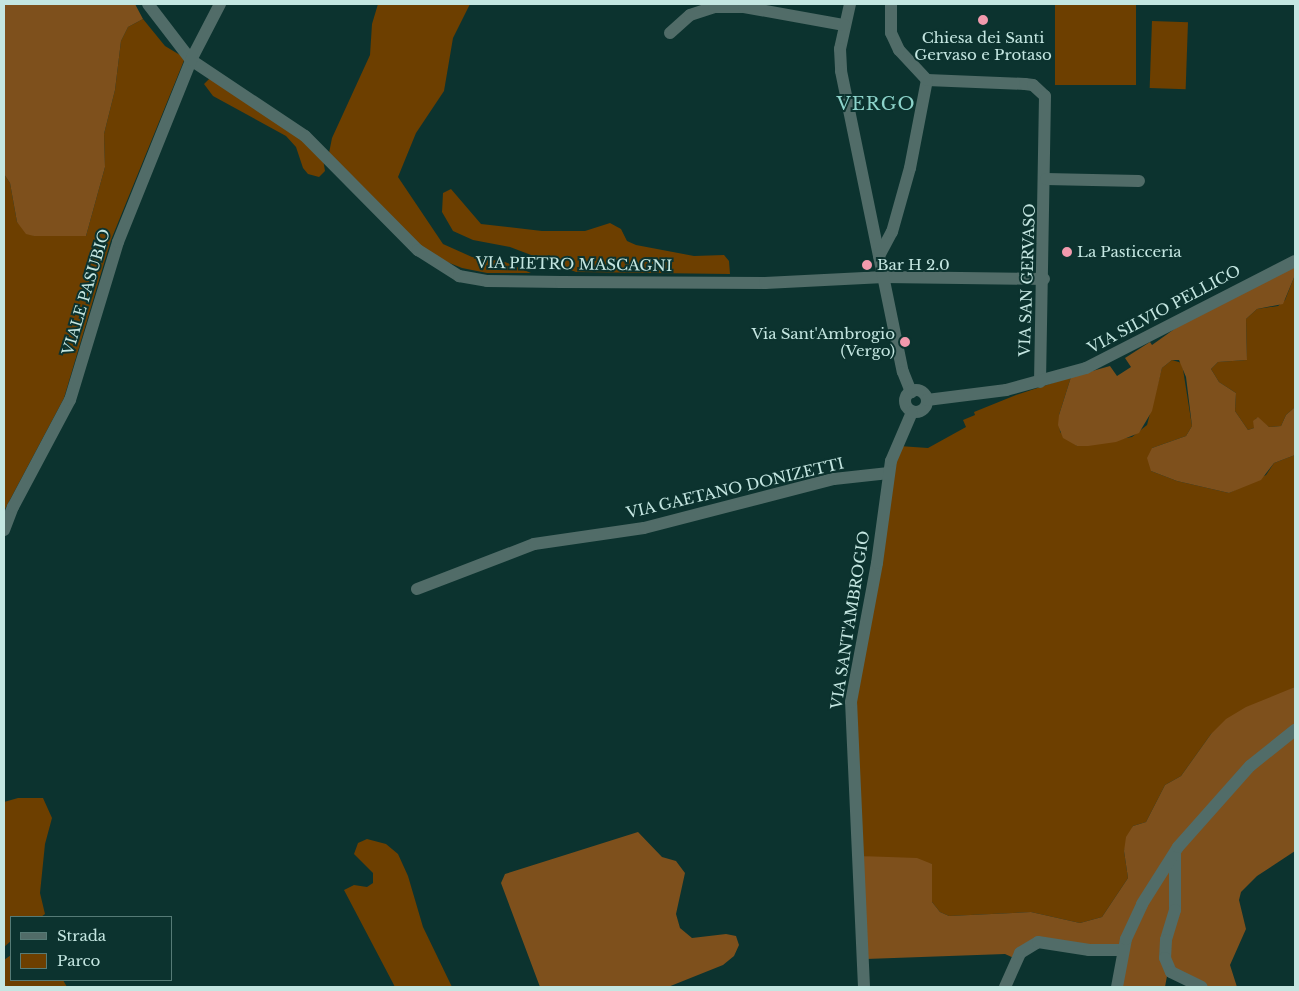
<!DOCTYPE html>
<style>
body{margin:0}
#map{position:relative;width:1299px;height:991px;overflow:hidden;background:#0c332f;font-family:"Libre Baskerville",serif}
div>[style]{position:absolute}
.green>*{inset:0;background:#6d3f00;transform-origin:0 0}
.forest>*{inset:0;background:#7e501c}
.minor>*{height:12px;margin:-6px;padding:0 6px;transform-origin:6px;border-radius:6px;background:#516c68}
.minor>.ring{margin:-6px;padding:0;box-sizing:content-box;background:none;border:12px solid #516c68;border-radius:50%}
.dots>*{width:14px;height:14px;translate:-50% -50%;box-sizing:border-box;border:2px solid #0c332f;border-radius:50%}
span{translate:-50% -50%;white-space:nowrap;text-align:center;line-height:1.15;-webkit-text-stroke:4px #0c332f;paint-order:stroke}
.poi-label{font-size:15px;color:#c4e6e1}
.left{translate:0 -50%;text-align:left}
.right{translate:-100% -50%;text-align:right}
.street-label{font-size:15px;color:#c4e6e1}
.quarter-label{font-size:18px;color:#8dd4cb;letter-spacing:1px}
.frame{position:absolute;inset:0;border:5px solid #c4e6e1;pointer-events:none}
.legend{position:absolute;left:10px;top:916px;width:162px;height:65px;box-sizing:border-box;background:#0c332f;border:1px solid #567b76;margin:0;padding:6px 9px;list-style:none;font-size:15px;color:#c4e6e1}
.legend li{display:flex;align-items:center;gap:10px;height:25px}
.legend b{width:25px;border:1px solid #567b76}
</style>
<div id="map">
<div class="green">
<div style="clip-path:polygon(378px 4px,470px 4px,453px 38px,444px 91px,416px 133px,398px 177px,443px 244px,472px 257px,505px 262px,531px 273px,487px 273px,462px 268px,437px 258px,413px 241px,329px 153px,332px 138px,370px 55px,372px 24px)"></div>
<div style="left:1055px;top:4px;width:81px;height:81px"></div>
<div style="clip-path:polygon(143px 19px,165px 46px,185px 58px,111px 240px,64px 398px,4px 511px,4px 174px,10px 183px,17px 222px,34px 236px,86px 236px,105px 167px,104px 134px,115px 90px,121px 41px,128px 27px)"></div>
<div style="left:1152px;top:21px;width:36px;height:67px;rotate:2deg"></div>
<div style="clip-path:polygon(210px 78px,302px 137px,323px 159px,325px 171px,319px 177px,308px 174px,303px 168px,296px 147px,286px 136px,213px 96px,204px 84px)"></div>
<div style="clip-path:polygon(451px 189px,481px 224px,542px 231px,585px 231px,610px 223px,621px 229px,627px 241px,636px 245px,694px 256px,724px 255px,729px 261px,730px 274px,576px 272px,510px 247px,473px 240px,453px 231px,442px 212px,443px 193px)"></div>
<div style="clip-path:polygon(1295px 275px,1295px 407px,1286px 415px,1281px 426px,1269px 427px,1256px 418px,1254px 428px,1248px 430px,1235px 411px,1236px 393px,1219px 382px,1211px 369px,1218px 362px,1247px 360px,1246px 319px,1257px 309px,1278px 306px,1285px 300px)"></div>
<div style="clip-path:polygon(1172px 360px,1182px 363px,1192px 426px,1186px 436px,1152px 448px,1151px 471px,1177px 481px,1229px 493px,1266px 475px,1274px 463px,1295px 455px,1295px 687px,1211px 734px,1181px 776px,1165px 785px,1146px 822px,1133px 826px,1124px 851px,1128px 878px,1102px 917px,1080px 923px,1031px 912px,949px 916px,940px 912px,932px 902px,932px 864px,860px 856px,852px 710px,899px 446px,928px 448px,966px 427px,963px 420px,975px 415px,974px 412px,1016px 395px,1071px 377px,1059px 415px,1060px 432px,1077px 446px,1132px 437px,1147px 425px,1162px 368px)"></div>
<div style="clip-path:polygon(18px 798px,43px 798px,52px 818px,45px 844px,40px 893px,45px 914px,41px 917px,11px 917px,11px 941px,4px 947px,4px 802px)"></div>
<div style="clip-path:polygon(367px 839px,386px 844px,398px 854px,408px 876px,423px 927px,452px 987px,395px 987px,344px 890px,354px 885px,367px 887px,373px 883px,373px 873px,354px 854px,358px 843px)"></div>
<div style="clip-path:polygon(11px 955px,11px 980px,63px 980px,67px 987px,4px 987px,4px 960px)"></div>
</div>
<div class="forest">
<div style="clip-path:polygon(4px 4px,135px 4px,143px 19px,128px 27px,121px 41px,115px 90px,104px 134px,105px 167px,86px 236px,34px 236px,26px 234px,17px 222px,10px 183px,4px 174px)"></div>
<div style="clip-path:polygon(1295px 267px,1295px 275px,1283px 304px,1257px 309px,1246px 319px,1247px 360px,1218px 362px,1211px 369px,1219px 382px,1236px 393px,1235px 411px,1248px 430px,1254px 428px,1253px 421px,1258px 417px,1269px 427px,1281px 426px,1286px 415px,1295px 407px,1295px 455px,1274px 463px,1261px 480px,1229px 493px,1177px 481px,1151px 471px,1147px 458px,1152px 448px,1186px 436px,1192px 426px,1186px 377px,1179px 360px,1172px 360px,1162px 368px,1152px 411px,1139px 433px,1116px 442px,1088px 446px,1077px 446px,1063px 438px,1058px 425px,1059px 415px,1071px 377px,1110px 366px,1117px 376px,1131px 367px,1125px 358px,1150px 342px,1152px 345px,1180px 325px)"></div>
<div style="clip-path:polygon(1295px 687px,1295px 851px,1257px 876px,1241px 892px,1239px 900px,1246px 929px,1230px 965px,1237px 987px,1202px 987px,1167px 976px,1165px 987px,1117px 987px,1123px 951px,1052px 942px,1016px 959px,1005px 954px,866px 959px,860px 856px,917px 858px,932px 864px,932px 902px,940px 912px,949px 916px,1031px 912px,1080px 923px,1102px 917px,1128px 878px,1124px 851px,1126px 837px,1133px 826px,1146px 822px,1165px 785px,1181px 776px,1211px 734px,1226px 719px,1246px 707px)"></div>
<div style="clip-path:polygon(638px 832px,662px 857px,676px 861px,685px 873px,676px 914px,680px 928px,692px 938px,726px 934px,736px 936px,739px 945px,734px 956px,723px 965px,668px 987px,540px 987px,501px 883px,505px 874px)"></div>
</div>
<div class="minor">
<div style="left:148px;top:4px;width:71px;rotate:52.5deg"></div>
<div style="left:191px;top:60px;width:137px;rotate:33.7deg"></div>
<div style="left:305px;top:136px;width:161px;rotate:45.3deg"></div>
<div style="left:418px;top:250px;width:49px;rotate:32.4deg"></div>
<div style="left:459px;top:276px;width:28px;rotate:10deg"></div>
<div style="left:487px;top:281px;width:74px;rotate:0.8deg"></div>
<div style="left:561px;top:282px;width:204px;rotate:0.3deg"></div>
<div style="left:765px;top:283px;width:119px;rotate:-2.9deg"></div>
<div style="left:884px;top:277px;width:160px;rotate:0.7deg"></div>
<div style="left:850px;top:4px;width:46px;rotate:102.5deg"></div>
<div style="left:840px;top:49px;width:22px;rotate:87deg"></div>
<div style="left:841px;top:71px;width:307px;rotate:78.4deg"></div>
<div style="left:903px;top:372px;width:22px;rotate:68deg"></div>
<div style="left:670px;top:33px;width:27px;rotate:-42deg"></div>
<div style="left:690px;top:15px;width:25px;rotate:-18deg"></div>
<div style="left:714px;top:7px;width:30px"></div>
<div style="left:744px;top:7px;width:102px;rotate:10.2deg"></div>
<div style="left:927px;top:80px;width:98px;rotate:2.3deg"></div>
<div style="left:1025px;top:84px;width:8px;rotate:7deg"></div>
<div style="left:1033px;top:85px;width:16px;rotate:43deg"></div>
<div style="left:1045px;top:96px;width:286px;rotate:91deg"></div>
<div style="left:1046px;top:179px;width:93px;rotate:1.2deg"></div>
<div style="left:879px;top:256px;width:27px;rotate:-62deg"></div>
<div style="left:892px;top:232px;width:66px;rotate:-74.3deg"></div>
<div style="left:910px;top:168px;width:90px;rotate:-79.1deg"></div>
<div style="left:927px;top:80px;width:41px;rotate:-133deg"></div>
<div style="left:899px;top:50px;width:19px;rotate:-115deg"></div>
<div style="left:891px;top:33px;width:29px;rotate:-90deg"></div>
<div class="ring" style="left:905px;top:390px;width:10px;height:10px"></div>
<div style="left:927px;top:400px;width:80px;rotate:-7.2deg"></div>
<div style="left:1006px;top:390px;width:83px;rotate:-15.4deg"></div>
<div style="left:1086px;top:368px;width:235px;rotate:-27.1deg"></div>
<div style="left:4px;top:530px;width:25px;rotate:-69deg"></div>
<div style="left:13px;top:507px;width:121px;rotate:-62deg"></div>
<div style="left:70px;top:400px;width:165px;rotate:-73.1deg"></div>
<div style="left:118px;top:242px;width:196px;rotate:-68.1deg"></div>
<div style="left:191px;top:60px;width:63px;rotate:-62.6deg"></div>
<div style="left:417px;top:589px;width:125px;rotate:-21deg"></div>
<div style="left:534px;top:544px;width:111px;rotate:-8.3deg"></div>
<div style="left:644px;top:528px;width:196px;rotate:-14.5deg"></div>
<div style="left:834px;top:479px;width:55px;rotate:-6.2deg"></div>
<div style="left:1175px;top:854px;width:56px;rotate:90deg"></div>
<div style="left:1175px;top:910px;width:31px;rotate:107deg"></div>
<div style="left:1166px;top:940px;width:18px;rotate:93deg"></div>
<div style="left:1165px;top:958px;width:15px;rotate:67deg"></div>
<div style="left:1171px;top:972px;width:34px;rotate:26deg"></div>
<div style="left:864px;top:987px;width:285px;rotate:-92.6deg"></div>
<div style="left:851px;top:702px;width:141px;rotate:-79.4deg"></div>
<div style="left:877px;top:563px;width:103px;rotate:-82.2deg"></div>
<div style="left:891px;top:461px;width:53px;rotate:-66.8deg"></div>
<div style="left:1005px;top:987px;width:37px;rotate:-66deg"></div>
<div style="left:1020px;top:953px;width:21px;rotate:-31deg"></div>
<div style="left:1038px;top:942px;width:52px;rotate:8.9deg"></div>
<div style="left:1089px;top:950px;width:34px"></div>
<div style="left:1117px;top:987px;width:49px;rotate:-79.4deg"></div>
<div style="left:1126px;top:939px;width:38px;rotate:-65deg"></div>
<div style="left:1142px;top:904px;width:67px;rotate:-57.7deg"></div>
<div style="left:1178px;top:847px;width:108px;rotate:-48.4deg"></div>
<div style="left:1250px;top:766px;width:58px;rotate:-38.7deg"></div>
</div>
<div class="dots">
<div style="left:983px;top:20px;background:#f29aad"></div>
<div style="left:1067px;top:252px;background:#f29aad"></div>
<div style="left:867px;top:265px;background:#f29aad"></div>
<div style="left:905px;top:342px;background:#f29aad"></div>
</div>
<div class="poi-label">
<span style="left:983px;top:46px">Chiesa dei Santi<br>Gervaso e Protaso</span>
<span class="left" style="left:1077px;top:252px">La Pasticceria</span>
<span class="left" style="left:877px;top:265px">Bar H 2.0</span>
<span class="right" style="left:895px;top:342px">Via Sant'Ambrogio<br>(Vergo)</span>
</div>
<div class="street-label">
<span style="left:574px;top:264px;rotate:1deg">VIA PIETRO MASCAGNI</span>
<span style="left:1027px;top:280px;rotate:-88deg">VIA SAN GERVASO</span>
<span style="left:86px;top:292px;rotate:-73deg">VIALE PASUBIO</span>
<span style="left:1164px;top:309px;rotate:-28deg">VIA SILVIO PELLICO</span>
<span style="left:735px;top:488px;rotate:-13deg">VIA GAETANO DONIZETTI</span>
<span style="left:850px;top:620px;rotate:-81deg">VIA SANT'AMBROGIO</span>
</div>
<div class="quarter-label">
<span style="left:876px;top:104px">VERGO</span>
</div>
<div class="frame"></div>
<ul class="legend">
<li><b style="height:6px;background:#516c68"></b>Strada</li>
<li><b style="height:14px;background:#6d3f00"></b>Parco</li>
</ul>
</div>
